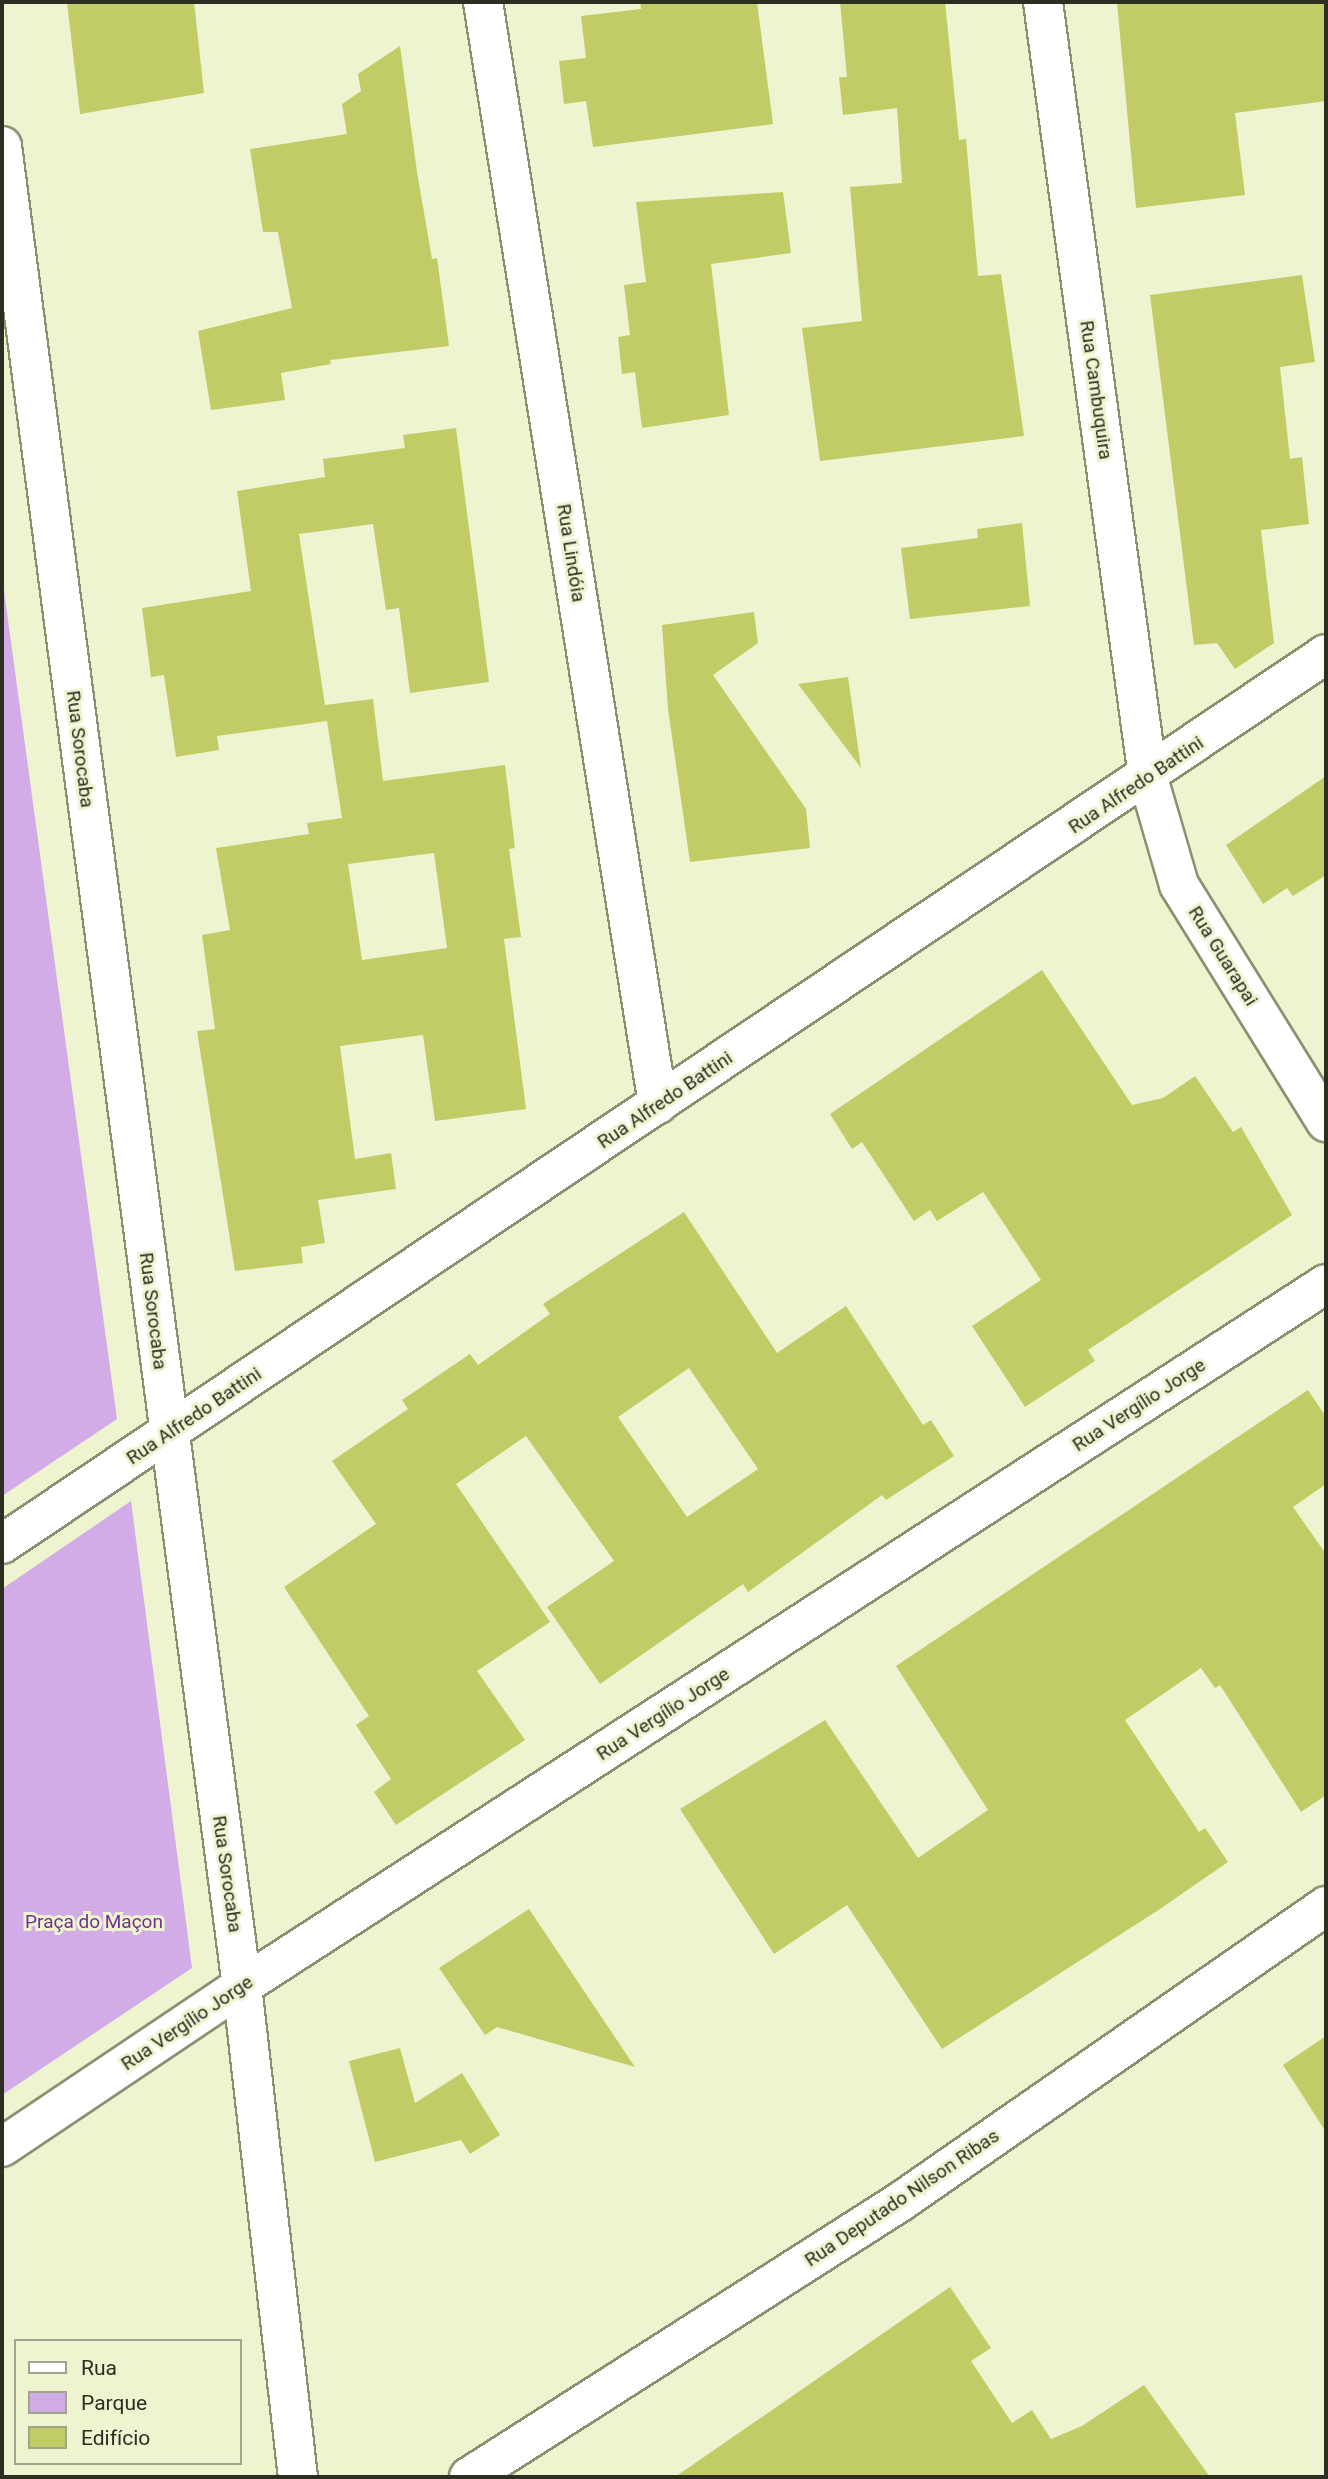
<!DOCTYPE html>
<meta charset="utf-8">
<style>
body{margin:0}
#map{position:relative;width:1328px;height:2479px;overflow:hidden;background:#eef3d0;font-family:Roboto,sans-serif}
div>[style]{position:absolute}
.green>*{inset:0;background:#d1ace7}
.building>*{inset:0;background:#c2cc66}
.roads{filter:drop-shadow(2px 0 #8c9071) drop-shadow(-2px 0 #8c9071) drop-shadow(0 2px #8c9071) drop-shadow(0 -2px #8c9071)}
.minor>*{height:38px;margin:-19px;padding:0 19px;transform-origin:19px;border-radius:19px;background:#fff}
span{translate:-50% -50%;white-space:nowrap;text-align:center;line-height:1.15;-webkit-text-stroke:6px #eef3d0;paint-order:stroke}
.street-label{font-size:19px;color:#2c2e21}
.park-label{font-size:19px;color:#723291}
.frame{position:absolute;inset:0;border:4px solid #2c2e21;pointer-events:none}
.legend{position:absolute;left:14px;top:2339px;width:228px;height:126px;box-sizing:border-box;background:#eef3d0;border:2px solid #a0a48a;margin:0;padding:9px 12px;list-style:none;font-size:21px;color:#2c2e21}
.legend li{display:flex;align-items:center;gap:14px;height:35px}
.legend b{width:35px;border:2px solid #a0a48a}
</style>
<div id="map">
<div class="green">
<div style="clip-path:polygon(2px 576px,117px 1419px,2px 1496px)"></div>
<div style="clip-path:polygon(131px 1501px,192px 1968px,2px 2095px,2px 1589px)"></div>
</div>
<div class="building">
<div style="clip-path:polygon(67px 2px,194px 2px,204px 93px,80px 114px)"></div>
<div style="clip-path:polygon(640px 2px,757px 2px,773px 124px,593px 147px,586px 101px,564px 104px,559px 61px,586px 58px,581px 16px,641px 9px)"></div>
<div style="clip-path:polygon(840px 2px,945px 2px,959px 140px,966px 139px,978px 276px,1001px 274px,1024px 436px,820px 461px,802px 328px,862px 321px,850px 187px,902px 183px,897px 108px,843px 115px,839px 77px,847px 77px)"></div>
<div style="clip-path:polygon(1117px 2px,1326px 2px,1326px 101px,1235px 113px,1245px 195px,1136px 208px)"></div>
<div style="clip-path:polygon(400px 46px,417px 172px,432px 259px,437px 258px,449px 346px,330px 360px,331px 364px,281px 373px,285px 400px,211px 410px,198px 331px,292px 308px,278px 232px,263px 232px,250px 149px,347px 134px,342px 104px,361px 91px,358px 74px)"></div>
<div style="clip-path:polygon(783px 192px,791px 253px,711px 264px,729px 415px,642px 428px,635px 372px,622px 374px,618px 337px,630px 335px,624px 285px,646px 282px,636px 202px)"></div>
<div style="clip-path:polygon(1302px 275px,1315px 362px,1280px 367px,1290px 459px,1302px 457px,1309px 524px,1261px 530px,1274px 643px,1235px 669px,1217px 643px,1194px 645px,1150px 295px)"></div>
<div style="clip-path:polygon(evenodd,456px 428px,489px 682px,410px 693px,399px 608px,386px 610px,373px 524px,299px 534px,325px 705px,373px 699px,383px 781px,505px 765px,515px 848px,509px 849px,521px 937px,504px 939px,526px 1109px,435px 1121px,423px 1035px,340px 1046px,355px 1159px,391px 1153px,396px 1189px,318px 1200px,325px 1243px,301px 1247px,303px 1263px,235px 1271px,197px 1031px,215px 1029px,202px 935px,230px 930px,216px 848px,309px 834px,307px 823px,342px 818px,327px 721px,217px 736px,219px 750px,176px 757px,164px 675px,151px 677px,142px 608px,251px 591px,237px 491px,325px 477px,323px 459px,405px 448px,403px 435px,456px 428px,434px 853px,447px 948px,362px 960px,348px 864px,434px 853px)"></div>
<div style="clip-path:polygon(1022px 523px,1030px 606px,910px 619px,901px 548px,978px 538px,977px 529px)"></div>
<div style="clip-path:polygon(754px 612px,758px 643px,713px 675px,806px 809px,810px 848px,690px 862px,668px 709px,662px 625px)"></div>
<div style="clip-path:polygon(848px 677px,861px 768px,798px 684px)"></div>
<div style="clip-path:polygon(1326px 776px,1326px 875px,1293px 896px,1287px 888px,1263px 904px,1226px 845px)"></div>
<div style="clip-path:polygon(1042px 970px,1132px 1105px,1163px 1098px,1195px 1076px,1233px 1132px,1241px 1127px,1292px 1215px,1088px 1350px,1095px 1361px,1025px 1407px,972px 1326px,1041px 1280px,983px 1192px,937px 1221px,930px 1210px,914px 1221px,862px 1142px,852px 1149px,830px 1114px)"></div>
<div style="clip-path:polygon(evenodd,684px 1212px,777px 1353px,846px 1306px,923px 1425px,931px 1420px,954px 1456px,886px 1500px,882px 1495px,748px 1592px,743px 1584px,600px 1684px,547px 1607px,614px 1561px,526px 1436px,456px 1484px,550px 1622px,477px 1671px,525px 1740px,396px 1825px,374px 1792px,391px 1779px,356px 1725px,369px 1716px,284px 1587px,376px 1524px,332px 1461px,408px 1409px,402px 1400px,470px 1354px,478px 1365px,550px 1314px,543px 1304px,684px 1212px,689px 1368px,758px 1469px,687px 1517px,618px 1417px,689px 1368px)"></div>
<div style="clip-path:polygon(1308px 1390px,1326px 1417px,1326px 1484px,1293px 1507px,1326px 1554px,1326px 1795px,1301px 1812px,1220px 1685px,1215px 1688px,1201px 1668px,1125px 1720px,1199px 1832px,1205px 1828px,1228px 1862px,1160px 1909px,942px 2049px,847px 1905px,774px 1954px,680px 1809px,825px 1720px,918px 1858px,988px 1810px,896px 1666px)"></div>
<div style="clip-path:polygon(529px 1909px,635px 2067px,497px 2027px,485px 2035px,439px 1968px)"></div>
<div style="clip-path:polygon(1326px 2036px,1326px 2132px,1283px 2065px)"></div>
<div style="clip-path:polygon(400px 2048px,415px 2103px,462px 2073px,500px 2135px,470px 2154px,461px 2140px,375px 2162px,349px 2061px)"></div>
<div style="clip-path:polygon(950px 2287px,991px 2348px,971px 2361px,1012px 2423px,1032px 2410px,1051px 2439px,1082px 2426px,1144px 2385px,1210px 2477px,675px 2477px)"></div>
</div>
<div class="roads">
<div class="minor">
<div style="left:483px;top:2px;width:1116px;rotate:80.98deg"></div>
<div style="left:1043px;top:2px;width:783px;rotate:82.29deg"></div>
<div style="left:1148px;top:778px;width:111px;rotate:73.8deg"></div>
<div style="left:1179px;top:885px;width:279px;rotate:58.2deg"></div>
<div style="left:2px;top:146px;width:1856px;rotate:82.57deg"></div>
<div style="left:242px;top:1986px;width:494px;rotate:83.5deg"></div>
<div style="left:2px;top:1544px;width:1595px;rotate:-33.91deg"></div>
<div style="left:2px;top:2147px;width:289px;rotate:-33.9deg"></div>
<div style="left:242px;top:1986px;width:1291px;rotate:-32.93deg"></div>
<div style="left:469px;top:2477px;width:511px;rotate:-32.54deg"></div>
<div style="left:900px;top:2202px;width:519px;rotate:-34.79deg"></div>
</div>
</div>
<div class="street-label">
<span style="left:1096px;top:390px;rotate:82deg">Rua Cambuquira</span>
<span style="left:571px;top:553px;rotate:81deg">Rua Lindóia</span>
<span style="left:80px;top:749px;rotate:83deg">Rua Sorocaba</span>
<span style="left:1136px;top:785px;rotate:-34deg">Rua Alfredo Battini</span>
<span style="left:1223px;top:956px;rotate:58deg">Rua Guarapai</span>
<span style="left:665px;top:1100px;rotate:-34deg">Rua Alfredo Battini</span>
<span style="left:153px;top:1311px;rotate:83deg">Rua Sorocaba</span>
<span style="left:1139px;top:1405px;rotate:-33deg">Rua Vergílio Jorge</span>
<span style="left:194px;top:1416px;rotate:-34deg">Rua Alfredo Battini</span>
<span style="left:663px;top:1714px;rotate:-33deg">Rua Vergílio Jorge</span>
<span style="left:227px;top:1874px;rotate:82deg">Rua Sorocaba</span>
<span style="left:187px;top:2023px;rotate:-34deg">Rua Vergílio Jorge</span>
<span style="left:902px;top:2198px;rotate:-34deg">Rua Deputado Nilson Ribas</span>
</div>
<div class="park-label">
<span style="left:94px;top:1922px">Praça do Maçon</span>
</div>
<div class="frame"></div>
<ul class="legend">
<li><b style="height:9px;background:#fff"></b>Rua</li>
<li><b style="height:19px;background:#d1ace7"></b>Parque</li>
<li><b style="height:19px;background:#c2cc66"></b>Edifício</li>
</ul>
</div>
